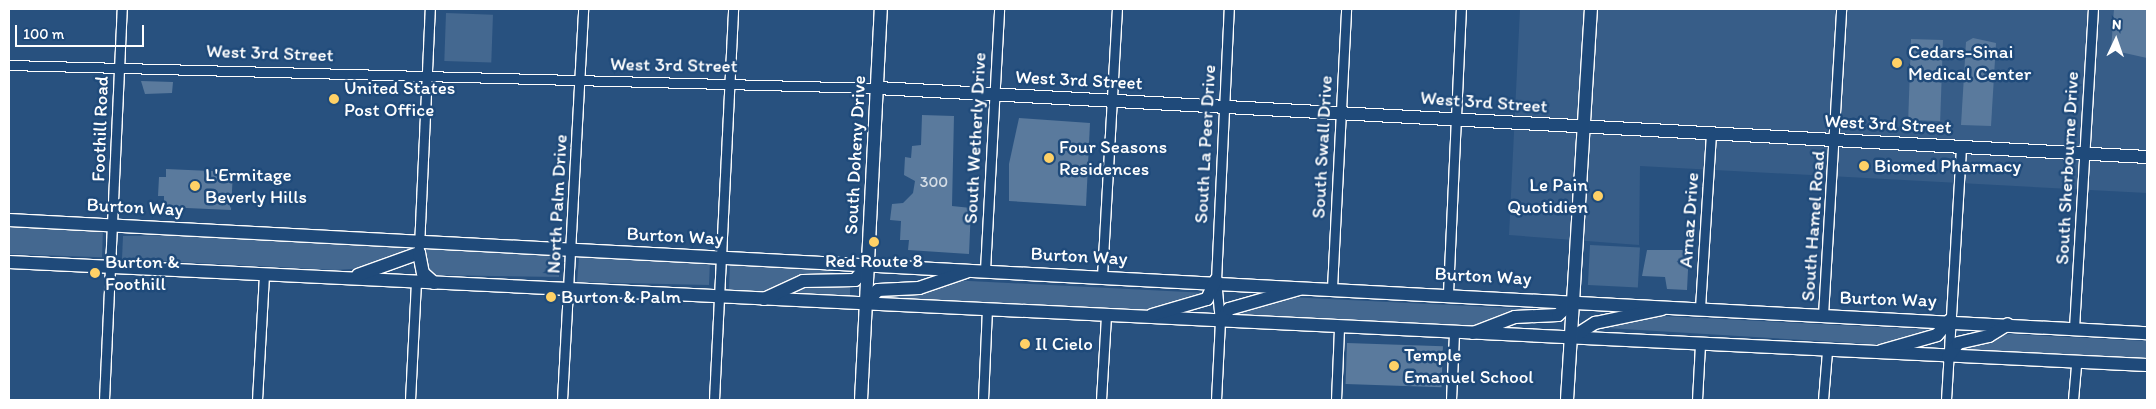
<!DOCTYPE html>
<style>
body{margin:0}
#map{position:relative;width:2156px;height:409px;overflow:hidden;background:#28517f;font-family:Itim,sans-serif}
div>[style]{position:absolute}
.built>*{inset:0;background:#375d88}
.green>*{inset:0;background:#446890;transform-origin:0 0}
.building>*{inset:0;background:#5a7a9d;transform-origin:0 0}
.roads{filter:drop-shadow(1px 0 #fff) drop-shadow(-1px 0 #fff) drop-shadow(0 1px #fff) drop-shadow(0 -1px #fff)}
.street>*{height:9px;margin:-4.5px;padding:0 4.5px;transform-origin:4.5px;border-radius:4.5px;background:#1f4a7a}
.secondary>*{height:12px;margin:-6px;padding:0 6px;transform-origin:6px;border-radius:6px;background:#1f4a7a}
.dots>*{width:14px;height:14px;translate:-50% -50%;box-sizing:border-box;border:2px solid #1f4a7a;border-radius:50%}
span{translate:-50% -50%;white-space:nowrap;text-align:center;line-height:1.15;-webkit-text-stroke:5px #1f4a7a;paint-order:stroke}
.number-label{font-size:16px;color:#d6dee6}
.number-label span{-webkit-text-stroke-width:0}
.poi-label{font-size:19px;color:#fff}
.left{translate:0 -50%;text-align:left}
.right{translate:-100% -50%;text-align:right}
.street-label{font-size:19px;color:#fff}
.frame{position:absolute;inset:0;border:10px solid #fff;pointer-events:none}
.north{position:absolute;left:2091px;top:15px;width:50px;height:50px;-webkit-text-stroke:4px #1f4a7a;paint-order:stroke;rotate:3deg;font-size:14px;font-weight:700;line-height:20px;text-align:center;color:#fff}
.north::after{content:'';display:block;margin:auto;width:18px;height:22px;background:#fff;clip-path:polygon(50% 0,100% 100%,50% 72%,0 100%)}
.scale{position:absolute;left:15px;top:25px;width:129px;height:22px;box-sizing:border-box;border:2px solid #fff;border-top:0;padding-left:6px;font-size:15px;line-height:18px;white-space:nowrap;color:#fff;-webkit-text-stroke:4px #1f4a7a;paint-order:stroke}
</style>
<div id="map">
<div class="built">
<div style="clip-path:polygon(1520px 9px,2147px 9px,2147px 193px,1640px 166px,1639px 245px,1509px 235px)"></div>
</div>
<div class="green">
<div style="left:446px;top:13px;width:47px;height:48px;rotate:2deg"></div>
<div style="left:9px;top:227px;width:94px;height:27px;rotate:2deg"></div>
<div style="clip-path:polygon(180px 235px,406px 245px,405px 255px,370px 268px,335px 270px,122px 259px,123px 236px)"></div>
<div style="left:1590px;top:245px;width:50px;height:40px;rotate:3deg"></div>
<div style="clip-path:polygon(425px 247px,560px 253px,559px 277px,433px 275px,424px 262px)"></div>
<div style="clip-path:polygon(640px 257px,710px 261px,709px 285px,577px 282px,579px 258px)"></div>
<div style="clip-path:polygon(730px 262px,802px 266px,851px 276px,756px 292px,729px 290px)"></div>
<div style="clip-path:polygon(950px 280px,1207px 293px,1145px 312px,896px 299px,884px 295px)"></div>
<div style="clip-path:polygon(802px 284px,850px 284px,850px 296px,788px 293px)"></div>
<div style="clip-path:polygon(1288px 297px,1552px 310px,1475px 325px,1416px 326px,1229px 316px,1230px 311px)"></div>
<div style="clip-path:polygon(1660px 316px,1938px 330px,1886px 345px,1590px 327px)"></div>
<div style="clip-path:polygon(2009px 334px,2147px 341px,2147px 359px,1959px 349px)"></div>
</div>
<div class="building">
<div style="clip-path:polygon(2114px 9px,2147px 9px,2147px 58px,2111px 50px)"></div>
<div style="clip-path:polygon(1973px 38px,1996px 43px,1991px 126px,1961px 125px,1966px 42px)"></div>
<div style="left:1911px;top:39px;width:32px;height:81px;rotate:2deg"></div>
<div style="clip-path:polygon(141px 81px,173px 82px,172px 93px,145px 94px)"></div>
<div style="clip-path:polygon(922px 115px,954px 116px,952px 206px,971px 208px,969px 254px,908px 250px,909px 240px,900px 240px,901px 221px,890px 220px,892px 204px,903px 203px,913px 193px,915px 181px,904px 175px,905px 157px,911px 158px,912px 146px,921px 145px)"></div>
<div style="clip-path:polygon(1019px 118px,1090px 123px,1086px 206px,1009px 201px,1009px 164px)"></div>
<div style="clip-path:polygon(166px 169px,233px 172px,231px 210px,164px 207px,164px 196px,158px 196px,159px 177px,166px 177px)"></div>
<div style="clip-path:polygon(1647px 250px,1689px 250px,1687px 290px,1667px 289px,1665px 277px,1642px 276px)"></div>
<div style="left:1347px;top:343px;width:96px;height:41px;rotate:2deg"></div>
</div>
<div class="roads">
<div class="street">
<div style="left:9px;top:65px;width:868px;rotate:1.52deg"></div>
<div style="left:419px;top:247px;width:238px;rotate:-87.4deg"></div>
<div style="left:985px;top:270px;width:261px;rotate:-86.9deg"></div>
<div style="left:1102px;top:276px;width:267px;rotate:-86.8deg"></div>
<div style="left:1332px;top:288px;width:279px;rotate:-87.1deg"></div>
<div style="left:1448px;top:293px;width:284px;rotate:-87.4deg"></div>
<div style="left:1700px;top:308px;width:175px;rotate:-86.4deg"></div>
<div style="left:1823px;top:315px;width:307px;rotate:-86.6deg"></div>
<div style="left:2074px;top:328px;width:320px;rotate:-86.6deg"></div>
<div style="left:104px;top:400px;width:391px;rotate:-87.4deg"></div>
<div style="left:257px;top:400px;width:126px;rotate:-86.8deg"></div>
<div style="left:410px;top:400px;width:118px;rotate:-87.1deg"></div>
<div style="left:562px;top:400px;width:392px;rotate:-86.9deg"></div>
<div style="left:714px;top:400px;width:391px;rotate:-87.2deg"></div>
<div style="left:983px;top:400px;width:90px;rotate:-87.5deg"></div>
<div style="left:1101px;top:400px;width:84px;rotate:-86.6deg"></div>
<div style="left:1216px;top:400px;width:79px;rotate:-87.1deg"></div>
<div style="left:1220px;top:321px;width:41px;rotate:-95.6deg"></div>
<div style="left:1216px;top:280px;width:271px;rotate:-87.3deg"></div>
<div style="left:1336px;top:400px;width:73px;rotate:-87.6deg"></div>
<div style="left:1451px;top:400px;width:67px;rotate:-87.4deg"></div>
<div style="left:1697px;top:400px;width:55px;rotate:-86.9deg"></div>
<div style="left:1823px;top:400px;width:49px;rotate:-85.3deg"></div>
<div style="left:1946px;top:400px;width:253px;rotate:-86.6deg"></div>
<div style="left:2073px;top:400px;width:37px;rotate:-85deg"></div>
</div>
<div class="secondary">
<div style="left:877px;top:88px;width:1272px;rotate:3.11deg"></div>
<div style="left:9px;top:220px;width:2141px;rotate:3.03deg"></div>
<div style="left:9px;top:262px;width:2140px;rotate:2.76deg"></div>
<div style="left:358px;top:275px;width:65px;rotate:-19.8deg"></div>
<div style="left:419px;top:253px;width:20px;rotate:79deg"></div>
<div style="left:423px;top:273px;width:15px;rotate:42deg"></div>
<div style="left:764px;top:299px;width:43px;rotate:-24.8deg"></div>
<div style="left:803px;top:281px;width:52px;rotate:-1.1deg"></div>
<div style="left:855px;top:280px;width:18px;rotate:-49deg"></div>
<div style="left:865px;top:304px;width:19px;rotate:-47deg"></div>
<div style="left:878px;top:290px;width:41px;rotate:-2.8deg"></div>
<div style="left:919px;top:288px;width:50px;rotate:-18.8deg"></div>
<div style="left:1152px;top:315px;width:57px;rotate:-16.2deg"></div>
<div style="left:1207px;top:299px;width:21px;rotate:-65deg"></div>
<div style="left:1220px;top:321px;width:15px;rotate:-53deg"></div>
<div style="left:1229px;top:309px;width:73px;rotate:-15.9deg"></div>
<div style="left:1473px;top:333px;width:45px;rotate:-20.9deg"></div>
<div style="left:1515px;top:317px;width:43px;rotate:-2.7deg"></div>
<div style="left:1558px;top:315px;width:22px;rotate:-43deg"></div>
<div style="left:1570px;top:339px;width:30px;rotate:-33deg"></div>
<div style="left:1595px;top:323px;width:68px;rotate:-11.8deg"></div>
<div style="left:1881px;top:351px;width:58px;rotate:-15.9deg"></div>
<div style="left:1937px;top:335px;width:20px;rotate:-49deg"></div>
<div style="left:1948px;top:357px;width:17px;rotate:-54deg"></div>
<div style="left:1958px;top:343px;width:32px;rotate:-13deg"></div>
<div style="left:1989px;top:336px;width:22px;rotate:-32deg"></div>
<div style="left:861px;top:400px;width:392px;rotate:-87.1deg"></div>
<div style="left:1567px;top:400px;width:392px;rotate:-86.5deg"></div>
</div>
</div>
<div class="dots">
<div style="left:1897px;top:63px;background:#ffd166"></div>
<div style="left:334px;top:99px;background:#ffd166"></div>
<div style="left:1049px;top:158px;background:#ffd166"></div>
<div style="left:1864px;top:166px;background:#ffd166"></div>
<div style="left:195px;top:186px;background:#ffd166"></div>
<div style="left:1598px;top:196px;background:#ffd166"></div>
<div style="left:874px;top:242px;background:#ffd166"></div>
<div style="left:95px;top:273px;background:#ffd166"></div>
<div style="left:551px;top:297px;background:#ffd166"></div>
<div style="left:1025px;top:344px;background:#ffd166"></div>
<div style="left:1394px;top:366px;background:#ffd166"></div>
</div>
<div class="number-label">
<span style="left:934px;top:182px">300</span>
</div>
<div class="poi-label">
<span class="left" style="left:1908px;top:63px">Cedars-Sinai<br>Medical Center</span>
<span class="left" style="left:344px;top:99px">United States<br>Post Office</span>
<span class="left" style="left:1059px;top:158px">Four Seasons<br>Residences</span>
<span class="left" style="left:1874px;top:166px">Biomed Pharmacy</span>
<span class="left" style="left:205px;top:186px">L'Ermitage<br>Beverly Hills</span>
<span class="right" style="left:1588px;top:196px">Le Pain<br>Quotidien</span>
<span style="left:874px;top:261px">Red Route 8</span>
<span class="left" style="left:105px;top:273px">Burton &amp;<br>Foothill</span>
<span class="left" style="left:561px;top:297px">Burton &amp; Palm</span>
<span class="left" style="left:1035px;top:344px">Il Cielo</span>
<span class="left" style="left:1404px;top:366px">Temple<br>Emanuel School</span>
</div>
<div class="street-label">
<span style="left:270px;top:53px;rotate:2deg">West 3rd Street</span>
<span style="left:674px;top:65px;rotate:1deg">West 3rd Street</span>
<span style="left:1079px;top:80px;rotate:3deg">West 3rd Street</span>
<span style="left:1484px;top:102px;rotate:4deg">West 3rd Street</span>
<span style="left:1888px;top:124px;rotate:3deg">West 3rd Street</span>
<span style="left:100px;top:129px;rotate:-88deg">Foothill Road</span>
<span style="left:975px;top:138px;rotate:-87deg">South Wetherly Drive</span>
<span style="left:1205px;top:144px;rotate:-87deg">South La Peer Drive</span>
<span style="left:1322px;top:147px;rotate:-87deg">South Swall Drive</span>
<span style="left:855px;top:155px;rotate:-87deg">South Doheny Drive</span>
<span style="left:2067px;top:168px;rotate:-87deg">South Sherbourne Drive</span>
<span style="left:557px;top:204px;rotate:-87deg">North Palm Drive</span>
<span style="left:135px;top:207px;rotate:3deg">Burton Way</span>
<span style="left:1689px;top:220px;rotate:-86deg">Arnaz Drive</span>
<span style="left:1813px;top:226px;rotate:-86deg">South Hamel Road</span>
<span style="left:675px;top:236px;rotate:3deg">Burton Way</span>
<span style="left:1079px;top:256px;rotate:3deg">Burton Way</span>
<span style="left:1483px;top:276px;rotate:3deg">Burton Way</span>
<span style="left:1888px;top:299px;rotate:2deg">Burton Way</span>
</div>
<div class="frame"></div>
<div class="north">N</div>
<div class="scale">100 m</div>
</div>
